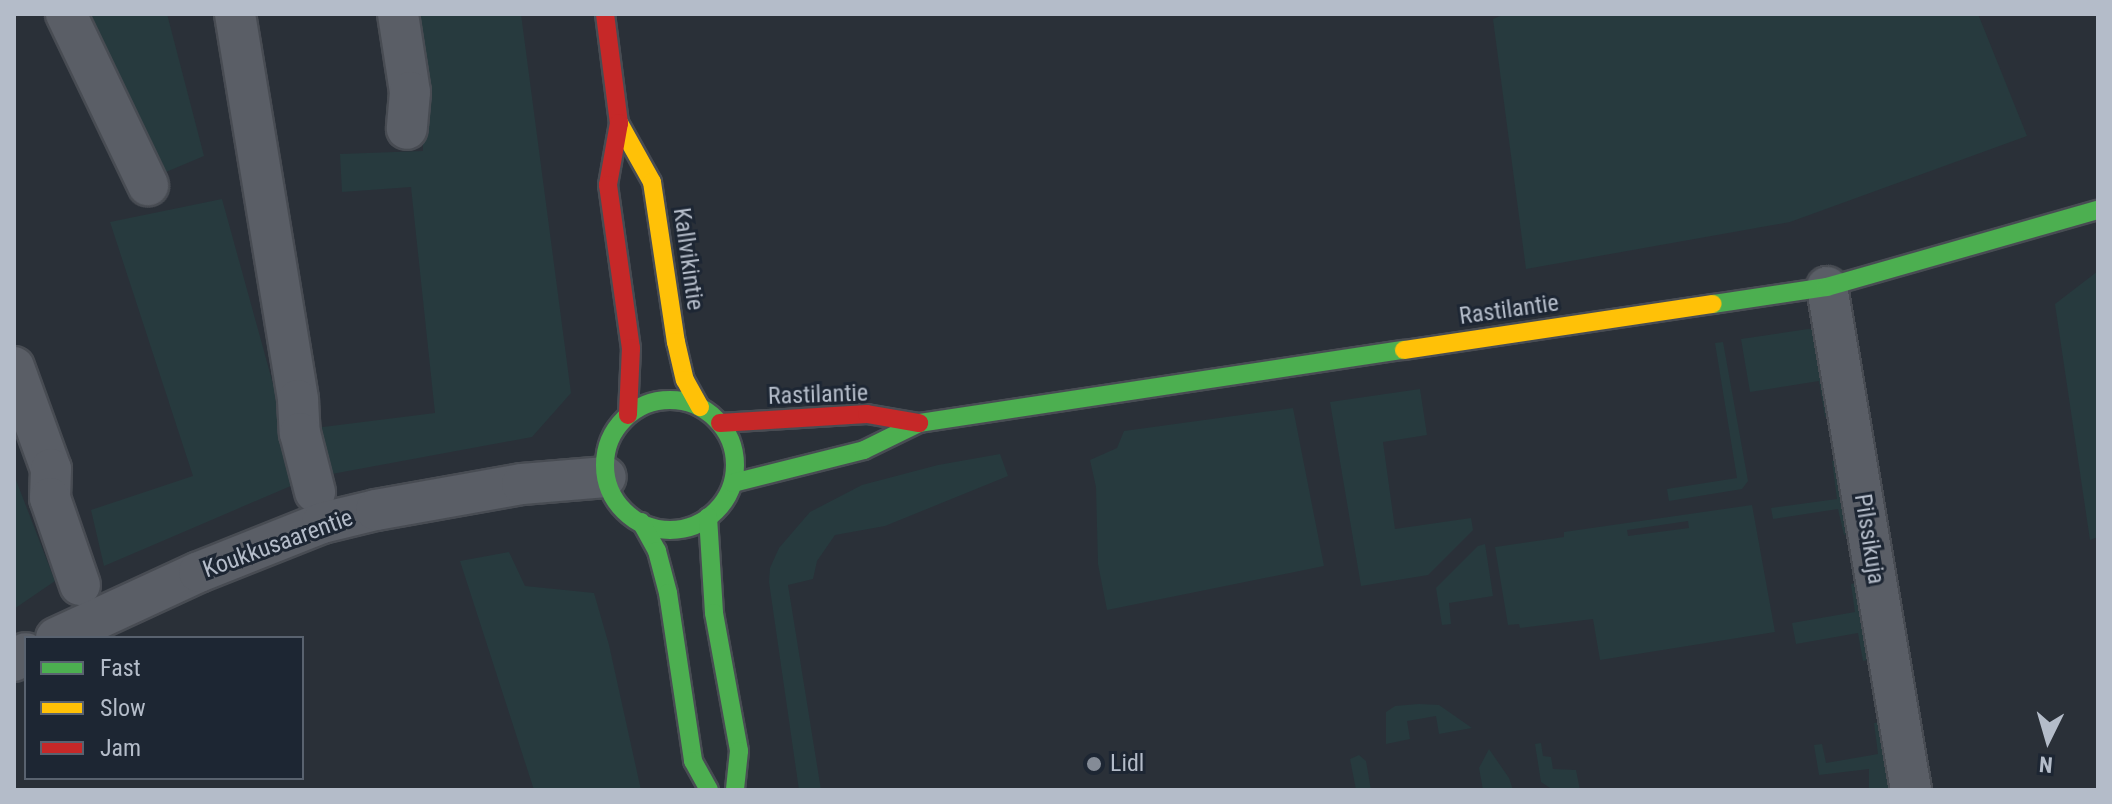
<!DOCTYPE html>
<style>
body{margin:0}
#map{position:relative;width:2112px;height:804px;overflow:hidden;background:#2a3038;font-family:"Roboto Condensed",sans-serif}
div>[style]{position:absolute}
.green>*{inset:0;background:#273a3e}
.roads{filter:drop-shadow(2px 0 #484c53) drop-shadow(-2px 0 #484c53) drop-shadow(0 2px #484c53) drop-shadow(0 -2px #484c53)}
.street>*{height:40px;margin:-20px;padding:0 20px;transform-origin:20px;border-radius:20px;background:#5a5e66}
.fast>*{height:18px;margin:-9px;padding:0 9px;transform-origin:9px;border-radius:9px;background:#4caf50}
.fast>.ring{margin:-9px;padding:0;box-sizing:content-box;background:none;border:18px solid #4caf50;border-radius:50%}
.slow>*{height:18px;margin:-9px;padding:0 9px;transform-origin:9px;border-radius:9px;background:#ffc107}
.jam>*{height:18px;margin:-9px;padding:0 9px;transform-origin:9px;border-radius:9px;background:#c62828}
.dots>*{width:22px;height:22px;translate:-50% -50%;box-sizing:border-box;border:4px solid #1d2633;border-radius:50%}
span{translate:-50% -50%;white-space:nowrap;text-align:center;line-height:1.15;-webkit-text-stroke:6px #1d2633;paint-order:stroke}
.street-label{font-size:24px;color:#b4bcc9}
.poi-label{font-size:24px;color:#b4bcc9}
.left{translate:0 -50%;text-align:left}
.frame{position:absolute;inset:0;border:16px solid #b4bcc9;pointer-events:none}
.legend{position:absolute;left:24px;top:636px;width:280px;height:144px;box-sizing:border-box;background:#1d2633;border:2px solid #59626f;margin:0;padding:10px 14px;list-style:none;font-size:24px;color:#b4bcc9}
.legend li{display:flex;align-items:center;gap:16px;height:40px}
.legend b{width:40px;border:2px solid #59626f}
.north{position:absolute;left:2008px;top:700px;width:80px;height:80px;-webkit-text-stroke:6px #1d2633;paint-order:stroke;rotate:185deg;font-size:22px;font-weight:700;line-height:32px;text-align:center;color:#b4bcc9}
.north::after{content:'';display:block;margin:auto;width:28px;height:36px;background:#b4bcc9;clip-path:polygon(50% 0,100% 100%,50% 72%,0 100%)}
</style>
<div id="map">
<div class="green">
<div style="clip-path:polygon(87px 14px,167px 14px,204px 156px,154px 177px)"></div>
<div style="clip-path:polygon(407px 14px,521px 14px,571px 393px,532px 437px,321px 476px,315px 428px,435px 413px,411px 187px,342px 192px,340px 154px,423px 151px,423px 112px)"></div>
<div style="clip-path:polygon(1505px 14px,1978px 14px,2027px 136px,1790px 222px,1526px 269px,1493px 19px)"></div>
<div style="clip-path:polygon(222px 199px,300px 482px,104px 566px,91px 510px,193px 476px,110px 222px)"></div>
<div style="clip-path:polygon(2098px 271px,2098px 537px,2090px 540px,2055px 304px)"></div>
<div style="clip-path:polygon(1808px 329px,1820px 330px,1834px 416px,1825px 417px,1819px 381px,1750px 392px,1741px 339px)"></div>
<div style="clip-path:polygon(1723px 342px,1748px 481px,1742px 489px,1669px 501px,1667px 489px,1737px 478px,1715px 343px)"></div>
<div style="clip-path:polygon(1420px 389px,1427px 435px,1383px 442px,1395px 529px,1471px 518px,1473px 530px,1428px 575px,1361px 586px,1330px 402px)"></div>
<div style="clip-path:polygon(1293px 408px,1324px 566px,1107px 610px,1098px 564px,1096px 487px,1090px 460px,1117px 448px,1124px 431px)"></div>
<div style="clip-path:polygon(1000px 454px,1008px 476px,885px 526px,835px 535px,817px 561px,813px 579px,788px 585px,821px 790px,799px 790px,769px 582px,770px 568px,779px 548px,810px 512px,862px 485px,938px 465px)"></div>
<div style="clip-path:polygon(1841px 459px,1853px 533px,1844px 535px,1838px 509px,1773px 519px,1771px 508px,1837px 499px,1832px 461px)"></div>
<div style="clip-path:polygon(14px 475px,55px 581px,14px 609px)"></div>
<div style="clip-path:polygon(evenodd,1752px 505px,1775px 632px,1600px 660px,1593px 619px,1520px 628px,1519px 624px,1508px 625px,1495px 547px,1564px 537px,1564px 532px,1752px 505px,1688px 521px,1689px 528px,1628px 536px,1627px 530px,1688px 521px)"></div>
<div style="clip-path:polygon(1485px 544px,1493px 596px,1449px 603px,1451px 624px,1442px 625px,1436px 588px,1478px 546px)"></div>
<div style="clip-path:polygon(509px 552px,525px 586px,594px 593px,609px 645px,641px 790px,534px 790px,460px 561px)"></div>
<div style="clip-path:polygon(1861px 582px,1873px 659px,1863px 661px,1858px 633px,1796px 644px,1792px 623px,1855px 612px,1851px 584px)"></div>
<div style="clip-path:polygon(1419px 704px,1439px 705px,1472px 728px,1439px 734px,1436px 716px,1407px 721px,1410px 739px,1386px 744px,1386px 712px,1395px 706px)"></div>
<div style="clip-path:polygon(1883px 722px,1895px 790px,1869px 790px,1869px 769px,1819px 775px,1814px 745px,1822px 744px,1826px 763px,1878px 754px,1874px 723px)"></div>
<div style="clip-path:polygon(1541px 743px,1543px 756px,1551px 757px,1553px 769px,1576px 770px,1580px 790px,1553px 790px,1541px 782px,1535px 744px)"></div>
<div style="clip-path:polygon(1489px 749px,1509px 778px,1513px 790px,1483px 790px,1479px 768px)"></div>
<div style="clip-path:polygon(1359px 755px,1366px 761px,1371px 790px,1356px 790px,1350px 759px)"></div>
</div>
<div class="roads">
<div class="street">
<div style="left:66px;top:14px;width:190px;rotate:64.4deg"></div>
<div style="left:235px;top:14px;width:391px;rotate:80.7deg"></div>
<div style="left:298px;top:400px;width:33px;rotate:87deg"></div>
<div style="left:300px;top:433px;width:61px;rotate:75.7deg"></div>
<div style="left:398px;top:14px;width:79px;rotate:81.3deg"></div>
<div style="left:410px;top:92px;width:37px;rotate:95deg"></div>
<div style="left:1827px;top:287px;width:510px;rotate:80.52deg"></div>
<div style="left:14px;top:367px;width:109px;rotate:70.1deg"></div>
<div style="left:51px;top:469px;width:29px;rotate:92deg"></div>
<div style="left:50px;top:498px;width:92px;rotate:71deg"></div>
<div style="left:56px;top:638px;width:157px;rotate:-24.8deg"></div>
<div style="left:199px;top:572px;width:132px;rotate:-21.7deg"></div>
<div style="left:322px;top:523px;width:56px;rotate:-13.5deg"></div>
<div style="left:376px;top:510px;width:148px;rotate:-10.1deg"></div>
<div style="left:522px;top:484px;width:84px;rotate:-4.8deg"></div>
<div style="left:14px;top:661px;width:14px;rotate:-34deg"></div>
</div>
<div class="fast">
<div style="left:1713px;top:304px;width:115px;rotate:-8.5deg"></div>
<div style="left:1827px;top:287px;width:282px;rotate:-15.9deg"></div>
<div class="ring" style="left:605px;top:400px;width:112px;height:112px"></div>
<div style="left:733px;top:483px;width:135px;rotate:-14.1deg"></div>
<div style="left:864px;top:450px;width:61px;rotate:-26.1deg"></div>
<div style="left:919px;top:423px;width:490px;rotate:-8.6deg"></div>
<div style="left:708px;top:517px;width:96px;rotate:86.4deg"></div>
<div style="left:714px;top:613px;width:140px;rotate:79.7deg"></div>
<div style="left:739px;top:751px;width:39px;rotate:96deg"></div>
<div style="left:641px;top:522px;width:33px;rotate:61deg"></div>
<div style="left:657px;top:551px;width:43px;rotate:75.3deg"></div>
<div style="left:668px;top:593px;width:170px;rotate:81.5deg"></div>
<div style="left:693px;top:761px;width:33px;rotate:61deg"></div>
</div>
<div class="slow">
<div style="left:619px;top:123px;width:68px;rotate:60.8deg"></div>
<div style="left:652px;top:182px;width:162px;rotate:81.5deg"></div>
<div style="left:676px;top:342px;width:39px;rotate:77deg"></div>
<div style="left:685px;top:380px;width:31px;rotate:61deg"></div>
<div style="left:1404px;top:350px;width:312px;rotate:-8.5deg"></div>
</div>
<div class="jam">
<div style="left:605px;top:14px;width:110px;rotate:82.7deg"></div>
<div style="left:619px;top:123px;width:63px;rotate:100.1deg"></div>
<div style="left:608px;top:185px;width:165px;rotate:82deg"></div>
<div style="left:631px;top:348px;width:67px;rotate:92.6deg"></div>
<div style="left:720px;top:423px;width:147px;rotate:-3.5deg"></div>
<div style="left:867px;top:414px;width:53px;rotate:9.8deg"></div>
</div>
</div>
<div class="dots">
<div style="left:1094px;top:764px;background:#848b96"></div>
</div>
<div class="street-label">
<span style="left:688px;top:259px;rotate:82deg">Kallvikintie</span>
<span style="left:1509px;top:310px;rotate:-8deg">Rastilantie</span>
<span style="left:818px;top:395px;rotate:-2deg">Rastilantie</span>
<span style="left:1869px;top:539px;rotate:81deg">Pilssikuja</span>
<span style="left:278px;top:544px;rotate:-20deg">Koukkusaarentie</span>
</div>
<div class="poi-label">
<span class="left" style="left:1110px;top:764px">Lidl</span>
</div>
<div class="frame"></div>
<ul class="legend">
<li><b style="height:10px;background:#4caf50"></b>Fast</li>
<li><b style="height:10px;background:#ffc107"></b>Slow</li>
<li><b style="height:10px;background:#c62828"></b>Jam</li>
</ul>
<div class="north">N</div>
</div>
